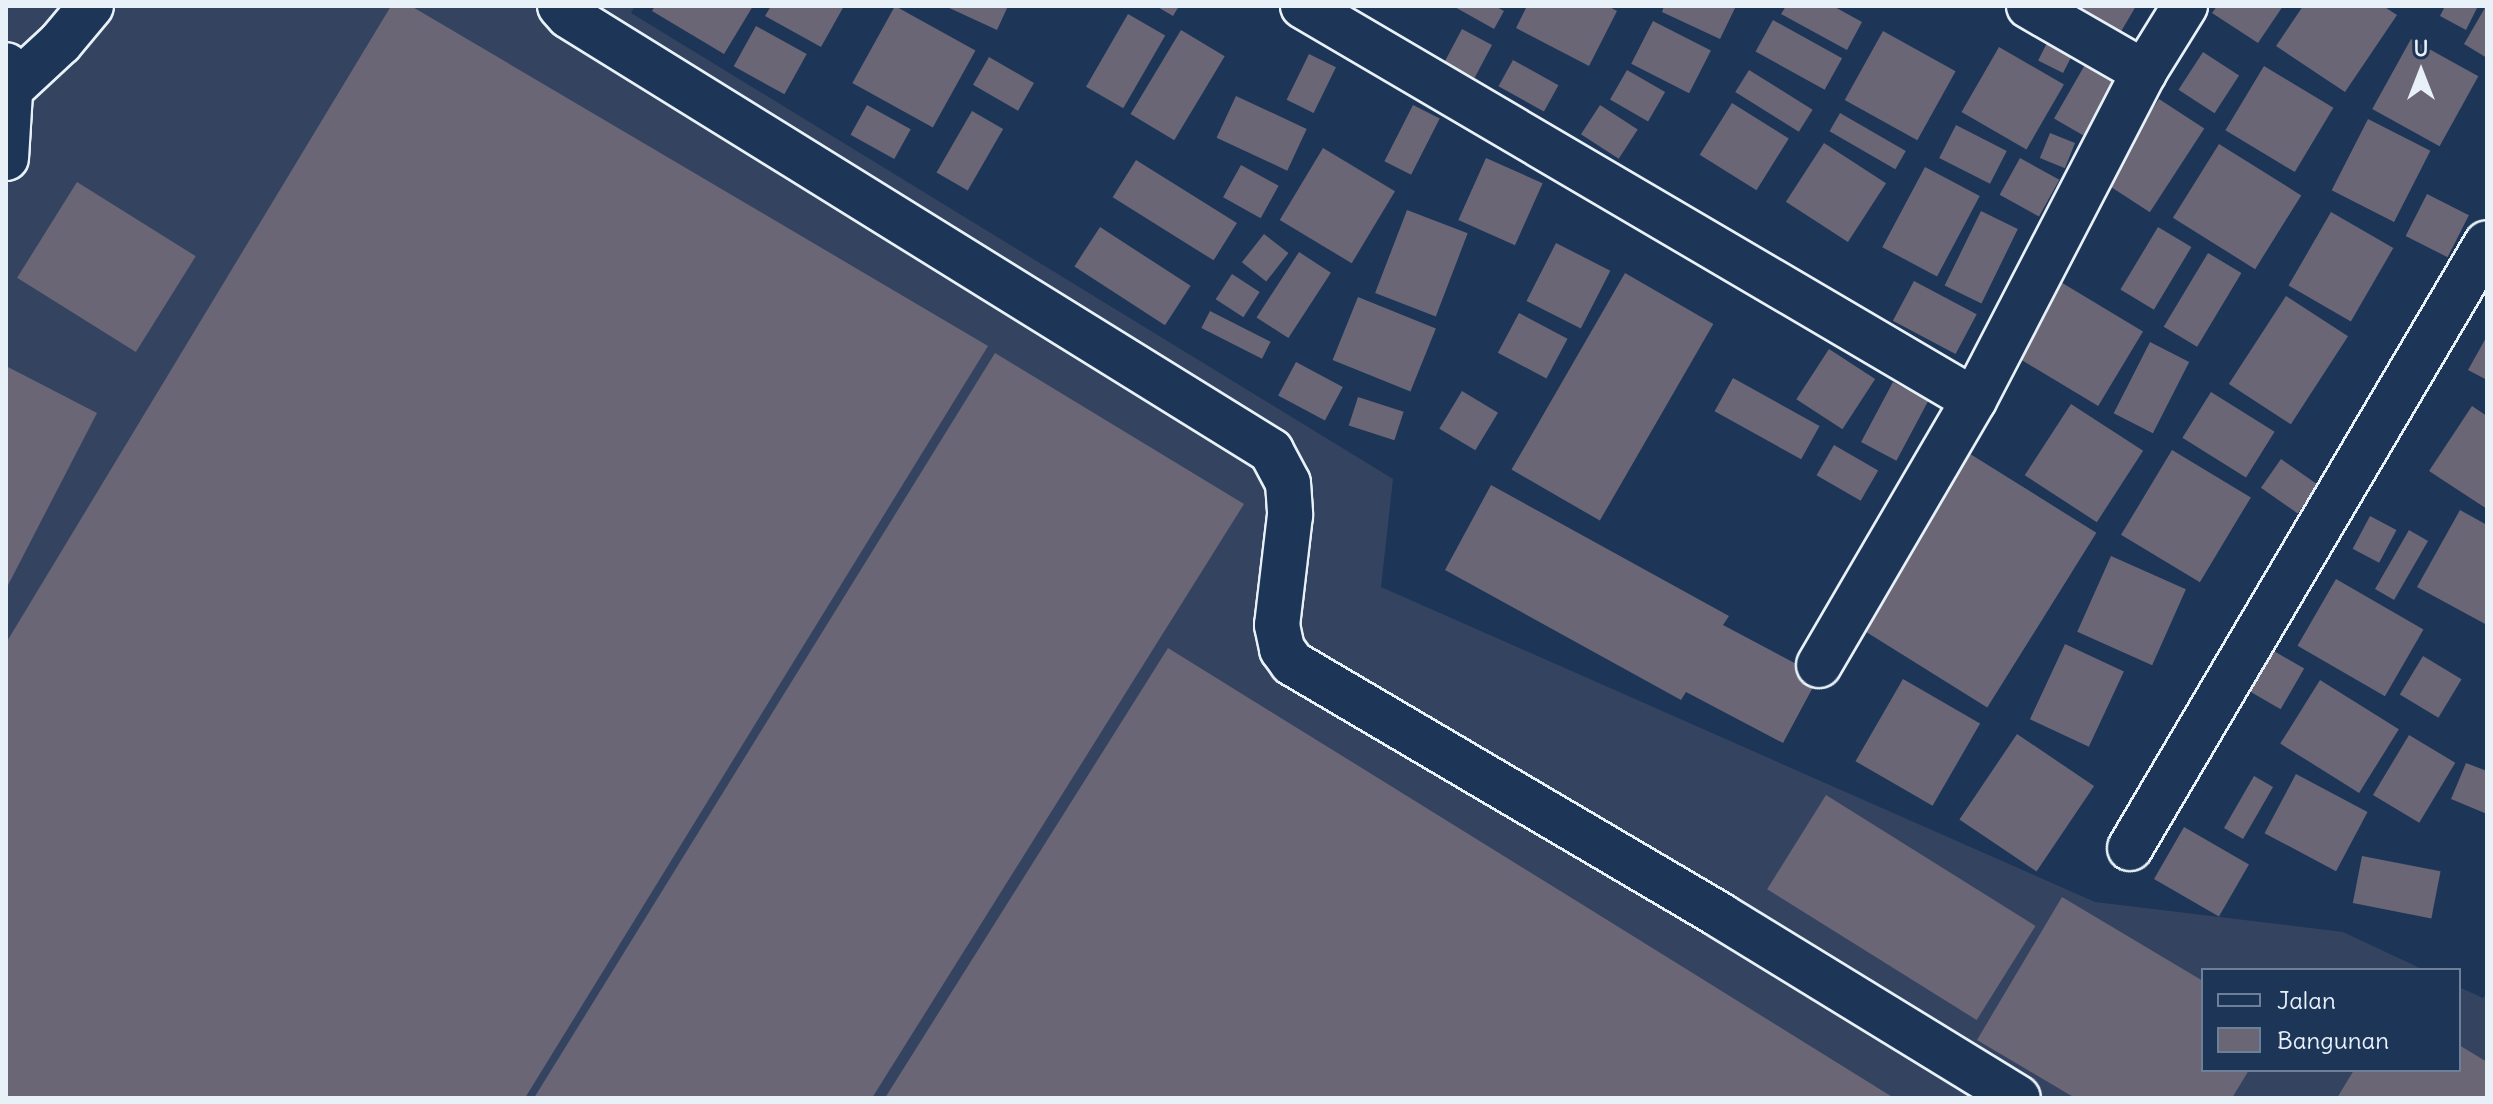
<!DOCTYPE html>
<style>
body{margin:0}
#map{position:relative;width:2493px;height:1104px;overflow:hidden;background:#1d3557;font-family:Delius,sans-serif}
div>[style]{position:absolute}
.built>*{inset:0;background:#344460}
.building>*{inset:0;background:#6a6676;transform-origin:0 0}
.roads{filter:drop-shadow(2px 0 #e8f1f8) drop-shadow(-2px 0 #e8f1f8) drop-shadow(0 2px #e8f1f8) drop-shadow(0 -2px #e8f1f8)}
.minor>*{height:44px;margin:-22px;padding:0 22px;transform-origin:22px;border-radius:22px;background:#1d3557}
span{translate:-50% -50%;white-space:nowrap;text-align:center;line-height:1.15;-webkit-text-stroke:6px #1d3557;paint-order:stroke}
.frame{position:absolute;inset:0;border:8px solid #e8f1f8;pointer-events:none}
.legend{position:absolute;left:2201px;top:968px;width:260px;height:104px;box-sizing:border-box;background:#1d3557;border:2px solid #6e8097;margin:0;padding:10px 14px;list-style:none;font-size:24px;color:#e8f1f8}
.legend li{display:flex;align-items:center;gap:16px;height:40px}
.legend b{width:40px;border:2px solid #6e8097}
.north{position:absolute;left:2381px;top:32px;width:80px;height:80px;-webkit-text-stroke:6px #1d3557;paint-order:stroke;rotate:0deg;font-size:22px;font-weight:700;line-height:32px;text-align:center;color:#e8f1f8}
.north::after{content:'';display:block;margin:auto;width:28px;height:36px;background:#e8f1f8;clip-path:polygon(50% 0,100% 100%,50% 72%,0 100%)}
</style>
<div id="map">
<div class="built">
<div style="clip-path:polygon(6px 6px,635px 6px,631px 13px,1393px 479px,1381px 587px,2095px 902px,2343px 932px,2424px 970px,2203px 970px,2203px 1070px,2459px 1070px,2459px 987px,2483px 998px,2487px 993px,2487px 1098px,6px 1098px)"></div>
</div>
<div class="building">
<div style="clip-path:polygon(391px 6px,411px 6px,988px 346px,525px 1098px,6px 1098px,6px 643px)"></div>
<div style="clip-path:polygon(655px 6px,753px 6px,724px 54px,652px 11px)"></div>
<div style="clip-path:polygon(771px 6px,844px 6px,821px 47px,765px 16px)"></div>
<div style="left:895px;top:6px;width:92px;height:88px;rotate:29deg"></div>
<div style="clip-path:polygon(945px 6px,1008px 6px,997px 30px)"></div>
<div style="clip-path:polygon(1156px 6px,1179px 6px,1173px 16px)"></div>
<div style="clip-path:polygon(1453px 6px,1495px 6px,1504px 11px,1494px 29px)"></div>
<div style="clip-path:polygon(1527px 6px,1608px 6px,1617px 11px,1589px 66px,1516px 28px)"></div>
<div style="clip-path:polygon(1664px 6px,1736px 6px,1720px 39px,1662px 12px)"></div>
<div style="clip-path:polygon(1786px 6px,1833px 6px,1862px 22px,1847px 50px,1781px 14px)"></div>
<div style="clip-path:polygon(2069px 6px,2136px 6px,2119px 35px)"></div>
<div style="clip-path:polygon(2217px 6px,2283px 6px,2258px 43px,2212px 13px)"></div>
<div style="clip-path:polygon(2303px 6px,2383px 6px,2397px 15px,2345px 92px,2276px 46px)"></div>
<div style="clip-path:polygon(2445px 6px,2478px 6px,2466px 30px,2440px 16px)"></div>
<div style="clip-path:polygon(2486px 6px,2487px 6px,2487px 58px,2464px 44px)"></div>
<div style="left:1128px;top:14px;width:43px;height:84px;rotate:30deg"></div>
<div style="left:1773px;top:20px;width:79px;height:36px;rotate:29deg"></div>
<div style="left:1653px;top:21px;width:65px;height:48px;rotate:27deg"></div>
<div style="left:756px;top:26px;width:58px;height:46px;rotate:29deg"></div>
<div style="left:1462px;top:29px;width:34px;height:37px;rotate:28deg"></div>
<div style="left:1181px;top:30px;width:51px;height:98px;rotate:31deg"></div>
<div style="left:1883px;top:31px;width:83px;height:79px;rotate:29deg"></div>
<div style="left:2049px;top:39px;width:28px;height:24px;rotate:27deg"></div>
<div style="left:2411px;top:39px;width:77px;height:80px;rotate:29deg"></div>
<div style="left:1999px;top:47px;width:75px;height:75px;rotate:30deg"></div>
<div style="left:2203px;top:52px;width:43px;height:45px;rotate:33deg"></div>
<div style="left:1309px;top:54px;width:30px;height:51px;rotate:26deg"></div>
<div style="left:989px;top:57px;width:52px;height:32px;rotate:30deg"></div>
<div style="left:1513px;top:60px;width:52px;height:30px;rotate:29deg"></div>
<div style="left:2086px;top:63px;width:34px;height:64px;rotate:30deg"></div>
<div style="left:2264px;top:66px;width:81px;height:75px;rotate:31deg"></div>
<div style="left:1627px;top:70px;width:44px;height:34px;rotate:30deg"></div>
<div style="left:1749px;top:70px;width:75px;height:26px;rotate:32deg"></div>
<div style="left:1236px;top:96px;width:78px;height:46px;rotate:25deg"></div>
<div style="left:2159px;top:99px;width:54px;height:100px;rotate:33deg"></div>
<div style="left:1732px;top:103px;width:67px;height:61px;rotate:32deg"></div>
<div style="left:867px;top:105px;width:50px;height:34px;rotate:29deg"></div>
<div style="left:1413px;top:105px;width:30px;height:63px;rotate:27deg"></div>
<div style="left:1600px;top:105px;width:45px;height:35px;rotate:33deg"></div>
<div style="left:972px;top:111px;width:36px;height:71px;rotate:30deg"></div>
<div style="left:1840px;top:113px;width:76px;height:21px;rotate:30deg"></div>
<div style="left:2368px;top:119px;width:70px;height:80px;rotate:27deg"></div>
<div style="left:1956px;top:125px;width:57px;height:37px;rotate:27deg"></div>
<div style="left:2050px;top:133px;width:27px;height:27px;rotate:22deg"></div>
<div style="left:1824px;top:143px;width:74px;height:70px;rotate:33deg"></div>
<div style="left:2219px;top:144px;width:97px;height:87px;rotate:32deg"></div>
<div style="left:1323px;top:148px;width:84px;height:84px;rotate:31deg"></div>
<div style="left:1486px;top:158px;width:62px;height:68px;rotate:24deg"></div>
<div style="left:2020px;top:158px;width:45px;height:42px;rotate:29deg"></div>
<div style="left:1136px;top:160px;width:119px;height:44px;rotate:32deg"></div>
<div style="left:1241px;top:165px;width:43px;height:37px;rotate:29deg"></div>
<div style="left:1925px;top:167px;width:62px;height:91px;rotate:28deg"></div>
<div style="left:77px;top:182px;width:140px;height:113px;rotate:32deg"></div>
<div style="left:2427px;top:194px;width:47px;height:47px;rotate:27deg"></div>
<div style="left:1407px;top:210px;width:65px;height:89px;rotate:21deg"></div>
<div style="left:1981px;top:211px;width:41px;height:83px;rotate:26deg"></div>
<div style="left:2331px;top:212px;width:72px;height:85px;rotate:30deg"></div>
<div style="left:1100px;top:227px;width:108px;height:47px;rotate:33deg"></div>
<div style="left:2158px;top:227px;width:39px;height:73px;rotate:31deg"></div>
<div style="left:1264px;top:234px;width:31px;height:36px;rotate:38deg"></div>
<div style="left:1556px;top:243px;width:61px;height:65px;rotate:27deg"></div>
<div style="left:1299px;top:252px;width:38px;height:78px;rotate:33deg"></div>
<div style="left:2208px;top:253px;width:39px;height:86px;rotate:31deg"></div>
<div style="left:1625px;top:273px;width:102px;height:227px;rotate:30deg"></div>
<div style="left:1232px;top:274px;width:33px;height:30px;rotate:33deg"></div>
<div style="left:1914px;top:281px;width:71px;height:45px;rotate:28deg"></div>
<div style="left:2059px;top:281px;width:98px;height:87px;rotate:31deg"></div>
<div style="left:2286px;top:296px;width:74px;height:105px;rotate:33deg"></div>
<div style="left:1358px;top:297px;width:84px;height:68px;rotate:22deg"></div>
<div style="left:1210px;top:311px;width:68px;height:19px;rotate:27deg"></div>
<div style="left:1519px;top:313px;width:55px;height:45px;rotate:28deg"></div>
<div style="clip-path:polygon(2487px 336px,2487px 380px,2468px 370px)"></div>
<div style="left:2150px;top:342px;width:44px;height:80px;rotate:27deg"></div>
<div style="left:1829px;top:349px;width:55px;height:60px;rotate:33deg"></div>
<div style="clip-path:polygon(995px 353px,1244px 504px,872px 1098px,534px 1098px)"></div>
<div style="left:1296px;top:362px;width:53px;height:38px;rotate:28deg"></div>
<div style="clip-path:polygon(6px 366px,97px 413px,6px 589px)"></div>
<div style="left:1733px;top:378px;width:99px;height:38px;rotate:29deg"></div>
<div style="left:1893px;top:382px;width:40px;height:68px;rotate:28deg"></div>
<div style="left:1462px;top:391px;width:42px;height:44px;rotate:31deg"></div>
<div style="left:2211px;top:392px;width:75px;height:54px;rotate:32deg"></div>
<div style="left:1358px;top:397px;width:48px;height:30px;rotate:18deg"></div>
<div style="left:2071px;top:404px;width:86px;height:85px;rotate:33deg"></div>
<div style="clip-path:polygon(2472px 406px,2487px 416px,2487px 509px,2429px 471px)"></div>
<div style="left:1834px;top:445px;width:51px;height:35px;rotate:30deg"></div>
<div style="left:1959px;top:447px;width:162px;height:206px;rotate:32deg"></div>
<div style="left:2172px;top:450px;width:92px;height:99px;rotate:31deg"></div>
<div style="left:2281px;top:459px;width:45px;height:35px;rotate:35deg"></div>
<div style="clip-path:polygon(1491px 485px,1729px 616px,1723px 625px,1819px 676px,1783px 743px,1686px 692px,1681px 700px,1445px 570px)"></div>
<div style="clip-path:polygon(2460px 510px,2487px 525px,2487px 625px,2417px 587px)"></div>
<div style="left:2370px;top:516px;width:30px;height:37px;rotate:28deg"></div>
<div style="left:2409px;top:530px;width:22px;height:68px;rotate:30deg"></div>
<div style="left:2111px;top:556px;width:82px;height:83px;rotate:24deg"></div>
<div style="left:2336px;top:579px;width:101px;height:77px;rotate:30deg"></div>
<div style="left:2260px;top:643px;width:51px;height:47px;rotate:30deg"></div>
<div style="left:2065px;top:644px;width:65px;height:83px;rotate:25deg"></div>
<div style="clip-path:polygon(1168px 648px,1575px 900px,1894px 1098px,885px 1098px)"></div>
<div style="left:2423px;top:656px;width:45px;height:45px;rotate:31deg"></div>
<div style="left:1903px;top:679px;width:89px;height:95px;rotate:30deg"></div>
<div style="left:2320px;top:680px;width:93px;height:75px;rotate:32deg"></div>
<div style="left:2017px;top:734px;width:93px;height:103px;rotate:34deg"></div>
<div style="left:2409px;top:735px;width:54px;height:70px;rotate:31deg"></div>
<div style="clip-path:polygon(2466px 763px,2487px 771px,2487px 814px,2451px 799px)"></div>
<div style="left:2296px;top:774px;width:81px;height:67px;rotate:28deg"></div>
<div style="left:2254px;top:776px;width:22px;height:60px;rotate:30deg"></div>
<div style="left:1826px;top:795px;width:247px;height:111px;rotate:32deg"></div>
<div style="left:2184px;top:827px;width:75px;height:60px;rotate:30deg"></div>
<div style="left:2362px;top:856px;width:80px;height:48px;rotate:11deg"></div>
<div style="clip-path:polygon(2062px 897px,2203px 981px,2203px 1070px,2249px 1070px,2232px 1098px,2075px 1098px,1977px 1040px)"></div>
<div style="clip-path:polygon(2459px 1045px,2487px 1062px,2487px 1098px,2337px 1098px,2354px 1070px,2459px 1070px)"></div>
</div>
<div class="roads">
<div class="minor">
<div style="left:560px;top:6px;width:13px;rotate:48deg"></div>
<div style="left:569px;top:16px;width:826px;rotate:31.78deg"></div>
<div style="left:1271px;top:451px;width:36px;rotate:62deg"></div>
<div style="left:1288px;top:483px;width:32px;rotate:86deg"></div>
<div style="left:1290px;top:515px;width:111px;rotate:96.7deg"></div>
<div style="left:1277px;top:625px;width:25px;rotate:78deg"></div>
<div style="left:1282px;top:649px;width:17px;rotate:54deg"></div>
<div style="left:1292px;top:663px;width:498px;rotate:30.5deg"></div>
<div style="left:1721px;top:916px;width:348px;rotate:31.5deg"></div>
<div style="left:1303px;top:6px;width:778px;rotate:30.42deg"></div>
<div style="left:1974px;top:400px;width:369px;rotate:-62.6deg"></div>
<div style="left:2144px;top:72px;width:78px;rotate:-58.2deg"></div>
<div style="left:2029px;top:6px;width:133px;rotate:29.9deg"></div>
<div style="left:6px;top:93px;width:74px;rotate:-42.8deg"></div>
<div style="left:60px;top:43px;width:48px;rotate:-50deg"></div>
<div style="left:6px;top:158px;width:66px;rotate:-86.5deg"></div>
<div style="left:10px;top:92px;width:27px;rotate:-98deg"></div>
<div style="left:1819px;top:665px;width:307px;rotate:-59.7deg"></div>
<div style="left:2130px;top:848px;width:702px;rotate:-59.46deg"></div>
</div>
</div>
<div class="frame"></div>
<ul class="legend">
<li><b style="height:10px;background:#1d3557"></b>Jalan</li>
<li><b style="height:22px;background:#6a6676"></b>Bangunan</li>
</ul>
<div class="north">U</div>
</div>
